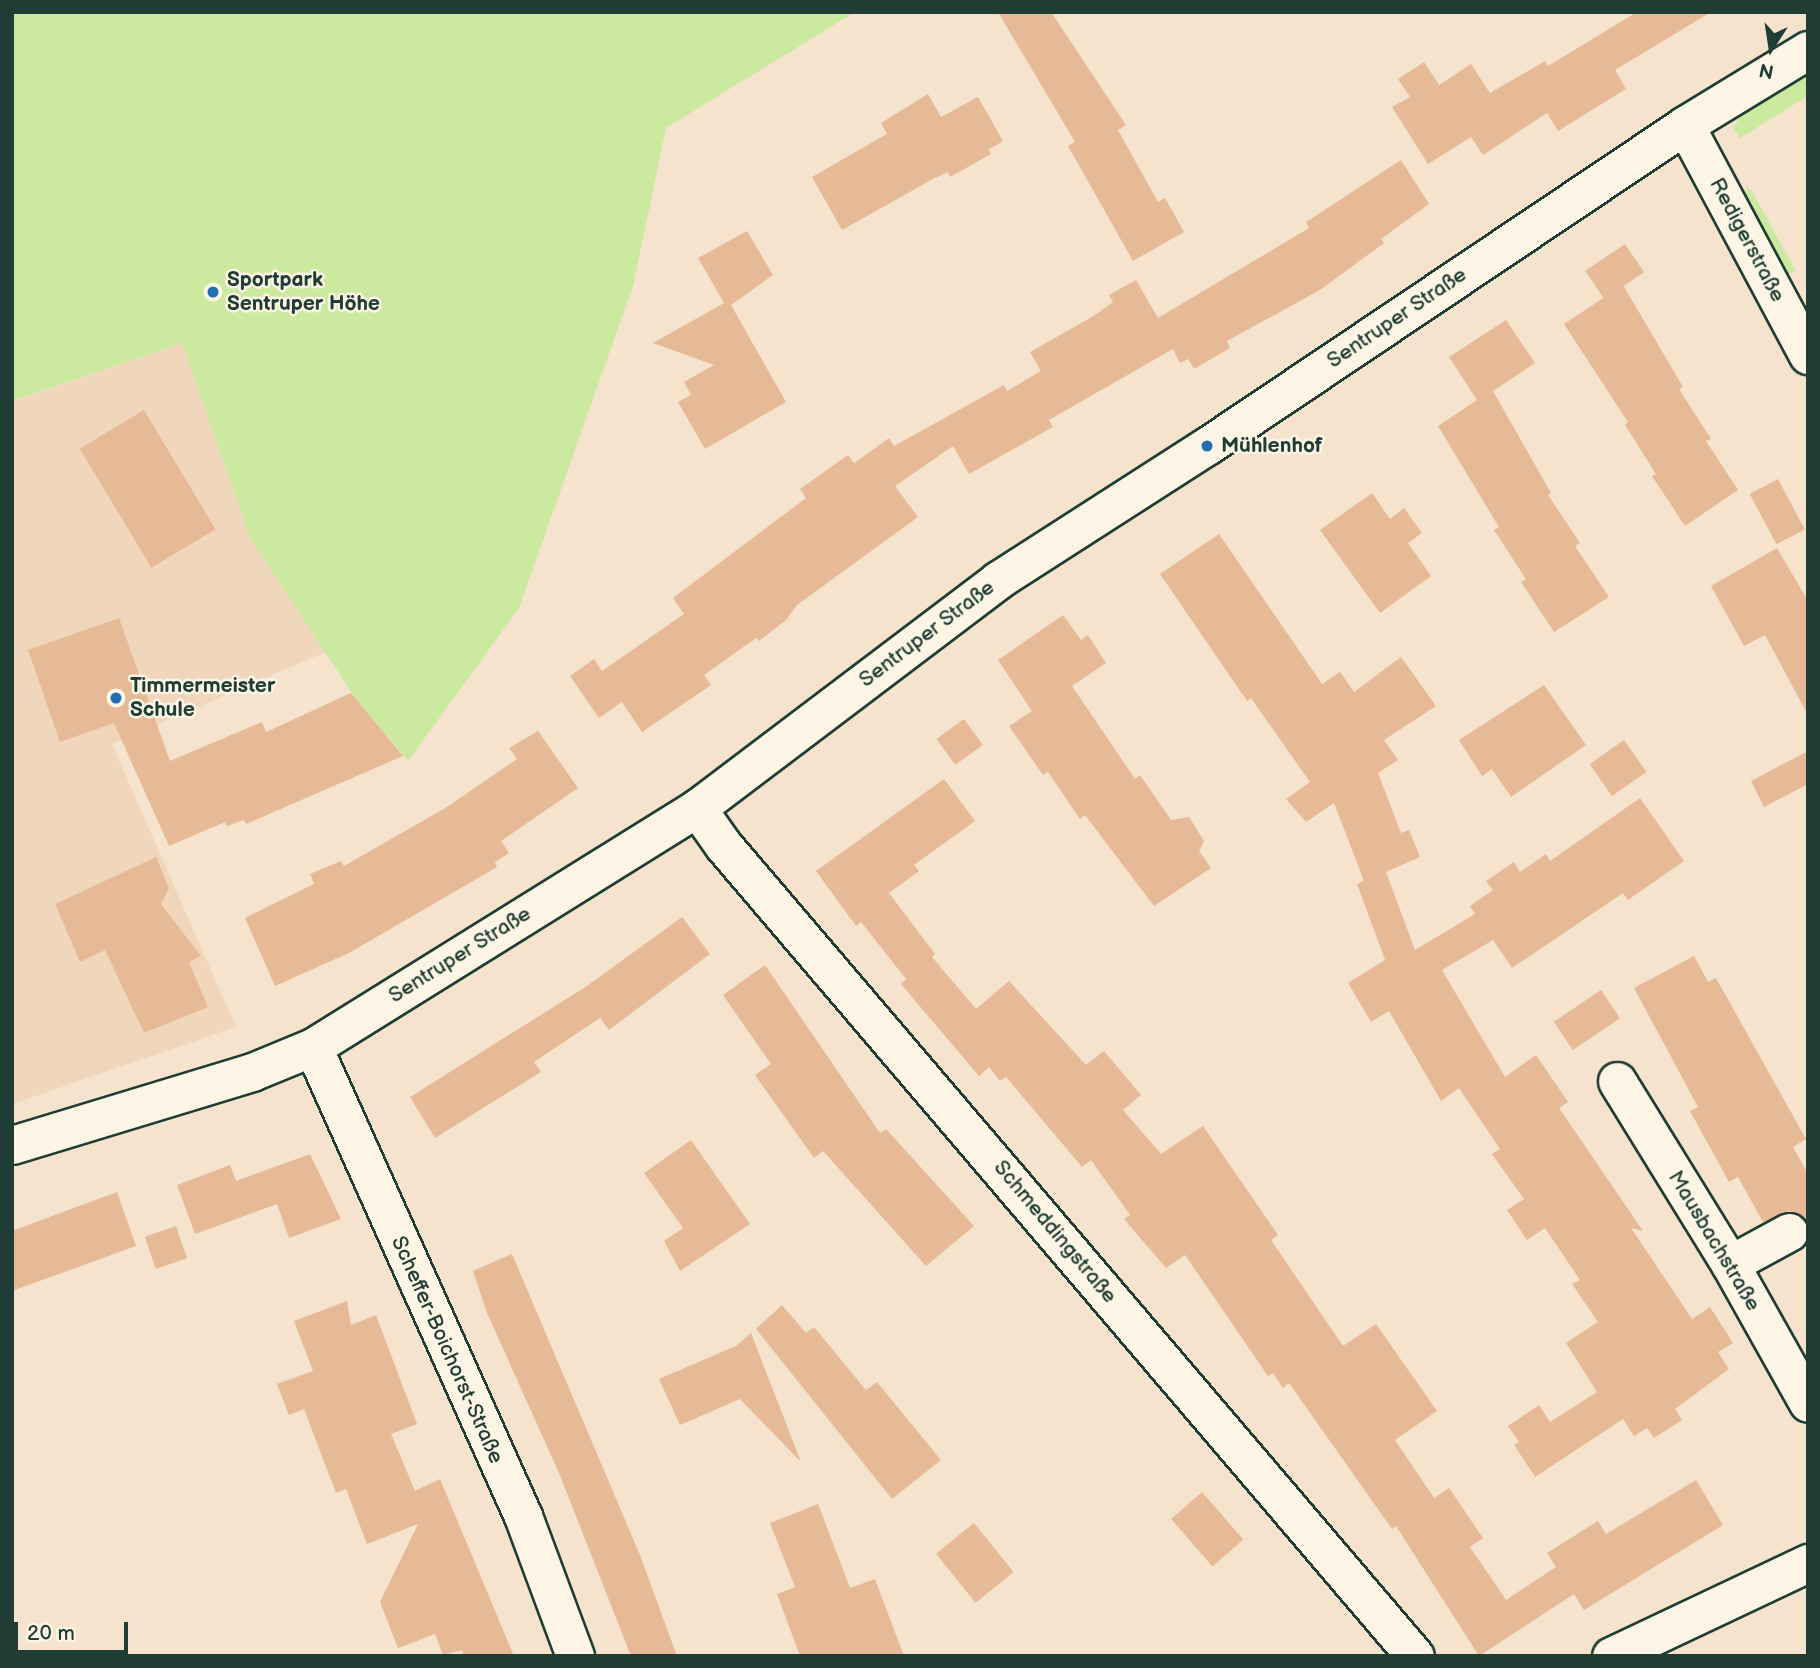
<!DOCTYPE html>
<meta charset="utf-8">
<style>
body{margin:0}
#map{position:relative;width:1820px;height:1668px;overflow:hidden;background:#f5e3cd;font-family:"Balsamiq Sans",sans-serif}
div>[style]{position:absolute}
.built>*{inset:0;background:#f0d7bc}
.green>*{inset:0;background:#cce9a0;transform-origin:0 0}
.building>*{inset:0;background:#e6ba96;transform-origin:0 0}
.roads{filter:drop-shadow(2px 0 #1f3d34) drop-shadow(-2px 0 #1f3d34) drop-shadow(0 2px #1f3d34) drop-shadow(0 -2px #1f3d34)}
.street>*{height:37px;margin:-18.5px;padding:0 18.5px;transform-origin:18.5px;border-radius:18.5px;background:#fcf5e5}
.dots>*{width:19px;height:19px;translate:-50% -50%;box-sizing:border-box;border:4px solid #fcf5e5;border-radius:50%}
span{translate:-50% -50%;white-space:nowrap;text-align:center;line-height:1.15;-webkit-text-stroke:5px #fcf5e5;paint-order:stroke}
.street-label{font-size:21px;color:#1f3d34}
.poi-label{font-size:21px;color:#1f3d34;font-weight:700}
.left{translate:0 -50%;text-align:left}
.frame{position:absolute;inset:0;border:14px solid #1f3d34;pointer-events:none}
.north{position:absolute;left:1736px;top:14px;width:70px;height:70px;-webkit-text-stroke:5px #fcf5e5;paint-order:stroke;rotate:192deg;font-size:19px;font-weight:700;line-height:28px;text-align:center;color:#1f3d34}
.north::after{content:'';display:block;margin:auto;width:24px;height:32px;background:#1f3d34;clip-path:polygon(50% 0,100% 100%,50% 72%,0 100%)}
.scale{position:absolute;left:14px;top:1622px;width:114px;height:32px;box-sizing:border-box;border:4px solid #1f3d34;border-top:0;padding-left:9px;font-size:21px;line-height:24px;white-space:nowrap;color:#1f3d34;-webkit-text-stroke:5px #fcf5e5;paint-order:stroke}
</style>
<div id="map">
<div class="built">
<div style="clip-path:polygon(182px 343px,250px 538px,326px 652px,112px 744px,236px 1027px,12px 1104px,12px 402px)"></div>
</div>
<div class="green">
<div style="clip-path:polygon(12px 12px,855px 12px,666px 128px,633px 286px,519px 608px,408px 761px,356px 699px,250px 538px,182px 343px,12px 401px)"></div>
<div style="clip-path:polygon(1808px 68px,1808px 96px,1740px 138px,1733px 128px,1746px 107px)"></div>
<div style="left:1750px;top:188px;width:94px;height:12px;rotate:61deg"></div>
</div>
<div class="building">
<div style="clip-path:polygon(998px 12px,1051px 12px,1126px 125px,1118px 130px,1158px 202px,1165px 198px,1184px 232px,1133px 261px,1068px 146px,1075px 142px)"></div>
<div style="clip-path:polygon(1637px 12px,1711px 12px,1615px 70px,1626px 89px,1558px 131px,1547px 113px,1483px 155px,1471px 137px,1428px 164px,1392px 107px,1410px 97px,1398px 79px,1424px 62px,1439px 85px,1471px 64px,1490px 93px,1545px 61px,1548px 66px)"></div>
<div style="clip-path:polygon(928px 94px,941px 117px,978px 97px,1003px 141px,988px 150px,991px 154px,950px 177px,948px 172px,933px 179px,842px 230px,812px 177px,887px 134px,881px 123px)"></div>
<div style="clip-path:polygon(1401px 160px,1429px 204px,1381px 239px,1384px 243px,1320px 290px,1227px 341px,1230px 348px,1194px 369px,1188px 359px,1180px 363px,1173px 349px,1049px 420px,1053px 427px,969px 474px,953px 446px,895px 486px,918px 517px,797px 605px,786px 620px,759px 641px,756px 638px,704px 675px,711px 685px,642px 732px,622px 702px,599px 718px,570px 676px,594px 659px,602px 671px,684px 614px,673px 598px,806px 498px,800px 489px,848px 455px,854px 463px,889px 438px,894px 446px,1004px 385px,1007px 391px,1041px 371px,1030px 352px,1092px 317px,1113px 302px,1109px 295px,1136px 280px,1158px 318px,1309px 228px,1306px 222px)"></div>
<div style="clip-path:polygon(747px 231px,773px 275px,731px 305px,786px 402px,705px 449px,678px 402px,691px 395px,684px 382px,714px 365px,653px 343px,724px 303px,698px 258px)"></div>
<div style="left:1625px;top:244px;width:34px;height:48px;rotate:56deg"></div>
<div style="clip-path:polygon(1623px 285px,1683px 387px,1679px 389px,1711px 439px,1706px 441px,1738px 490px,1685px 526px,1652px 476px,1656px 474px,1625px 425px,1628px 422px,1564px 324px)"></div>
<div style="clip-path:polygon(1506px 320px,1535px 363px,1493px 391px,1551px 493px,1548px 495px,1580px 543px,1575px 546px,1609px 597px,1554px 632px,1521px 582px,1526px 579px,1494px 530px,1499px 527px,1438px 426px,1477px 400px,1449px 357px)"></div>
<div style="left:144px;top:410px;width:139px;height:75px;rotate:59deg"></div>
<div style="left:1778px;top:479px;width:57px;height:32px;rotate:62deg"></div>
<div style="clip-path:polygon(1372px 493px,1390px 519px,1404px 508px,1422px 533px,1408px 543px,1431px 576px,1380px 613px,1320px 530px)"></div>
<div style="clip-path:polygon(1219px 534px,1322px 684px,1340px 672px,1354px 692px,1401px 657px,1436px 706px,1384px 740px,1398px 760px,1378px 773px,1401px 833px,1409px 830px,1420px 857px,1386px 872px,1415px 950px,1475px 914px,1470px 906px,1493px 890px,1486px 881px,1514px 862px,1520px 872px,1546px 854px,1550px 861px,1640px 798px,1684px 861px,1628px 900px,1623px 893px,1512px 968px,1493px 940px,1442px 970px,1505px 1077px,1536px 1055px,1568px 1102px,1559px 1108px,1643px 1231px,1631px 1228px,1692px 1319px,1710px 1307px,1733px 1343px,1718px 1352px,1729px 1369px,1675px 1409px,1682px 1420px,1654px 1438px,1647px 1428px,1634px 1436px,1623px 1419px,1535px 1477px,1514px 1445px,1519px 1442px,1508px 1426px,1539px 1405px,1550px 1422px,1597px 1392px,1566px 1343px,1598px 1322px,1572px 1284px,1580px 1280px,1545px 1228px,1527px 1240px,1507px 1210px,1524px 1199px,1492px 1154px,1500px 1149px,1459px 1088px,1441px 1101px,1389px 1011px,1371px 1022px,1348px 983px,1385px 960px,1357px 884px,1373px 877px,1364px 881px,1334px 803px,1306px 822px,1286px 799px,1310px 782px,1251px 698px,1247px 701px,1160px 574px)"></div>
<div style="clip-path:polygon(1777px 548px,1808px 601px,1808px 715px,1765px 635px,1744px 646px,1711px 586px)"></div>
<div style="clip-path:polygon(1063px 615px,1081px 640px,1088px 635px,1106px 663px,1072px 686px,1135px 779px,1140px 775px,1171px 820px,1189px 817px,1204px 841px,1199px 851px,1211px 868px,1154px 906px,1085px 815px,1080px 819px,1048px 772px,1043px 775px,1009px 726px,1032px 711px,998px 660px)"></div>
<div style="clip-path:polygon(119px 618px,170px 761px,262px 722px,266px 732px,351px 693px,403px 756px,246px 824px,244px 820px,227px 826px,225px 822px,169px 846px,114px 723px,60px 742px,28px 650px)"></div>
<div style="clip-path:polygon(1544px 685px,1586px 745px,1511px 797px,1492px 769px,1482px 776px,1459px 740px)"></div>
<div style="left:964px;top:719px;width:32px;height:34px;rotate:54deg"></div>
<div style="clip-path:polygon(538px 731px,578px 788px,501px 841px,509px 853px,495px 862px,497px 867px,349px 953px,275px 986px,245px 918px,314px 884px,310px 874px,341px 861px,344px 866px,447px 807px,517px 759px,509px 748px)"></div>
<div style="left:1624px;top:740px;width:39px;height:42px;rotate:55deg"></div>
<div style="clip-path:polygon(1808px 751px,1808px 784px,1764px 807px,1751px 781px)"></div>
<div style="clip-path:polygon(944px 779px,975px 821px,914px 865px,919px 871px,889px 893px,935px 954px,932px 957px,976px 1009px,1009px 981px,1086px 1065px,1104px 1051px,1141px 1095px,1123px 1110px,1161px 1154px,1203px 1126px,1278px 1235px,1271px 1240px,1343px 1346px,1376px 1324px,1437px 1411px,1395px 1440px,1434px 1498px,1449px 1488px,1483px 1538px,1470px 1547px,1506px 1600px,1556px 1567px,1547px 1553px,1598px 1521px,1606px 1534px,1696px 1480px,1723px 1525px,1584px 1610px,1574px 1594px,1479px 1656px,1396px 1526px,1392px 1529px,1289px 1383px,1283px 1388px,1273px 1373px,1268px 1376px,1185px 1255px,1166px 1268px,1124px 1219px,1130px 1215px,1091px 1160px,1082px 1167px,1006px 1077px,1000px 1081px,989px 1067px,979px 1076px,901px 984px,906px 979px,861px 922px,856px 926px,816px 871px)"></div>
<div style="clip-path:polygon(156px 857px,169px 888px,161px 904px,201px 956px,189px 962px,208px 1007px,144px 1033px,105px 950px,80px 962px,55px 904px)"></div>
<div style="clip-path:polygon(682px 917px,710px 954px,609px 1030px,600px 1018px,534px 1062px,541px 1072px,435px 1138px,410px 1097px,587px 986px)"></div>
<div style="clip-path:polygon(1694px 956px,1708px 982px,1716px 978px,1806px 1139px,1793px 1147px,1808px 1174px,1808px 1223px,1789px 1211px,1763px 1222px,1738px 1177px,1729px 1182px,1690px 1111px,1698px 1107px,1634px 988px)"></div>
<div style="clip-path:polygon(765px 965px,880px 1133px,886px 1129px,974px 1226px,926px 1266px,823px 1151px,814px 1158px,755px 1075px,771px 1064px,723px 995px)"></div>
<div style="left:1601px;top:990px;width:34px;height:57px;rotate:56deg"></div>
<div style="clip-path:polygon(691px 1140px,750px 1224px,680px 1271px,664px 1241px,683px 1228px,644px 1173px)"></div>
<div style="clip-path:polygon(310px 1154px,341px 1219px,289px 1238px,277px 1204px,195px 1234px,177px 1185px,230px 1165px,236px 1181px)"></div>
<div style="clip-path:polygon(117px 1192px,136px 1246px,12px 1291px,12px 1231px)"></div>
<div style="left:176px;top:1226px;width:34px;height:33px;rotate:71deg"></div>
<div style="clip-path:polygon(512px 1254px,640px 1555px,677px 1656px,631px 1656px,559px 1473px,487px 1313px,473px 1271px)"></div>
<div style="clip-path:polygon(347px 1301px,351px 1325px,376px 1315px,417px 1424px,391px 1434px,415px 1491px,440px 1479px,514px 1656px,464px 1656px,462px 1650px,443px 1655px,435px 1634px,398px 1648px,380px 1602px,418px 1524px,367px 1544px,346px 1489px,336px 1493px,304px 1409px,289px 1415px,277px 1384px,313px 1371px,294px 1321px)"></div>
<div style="clip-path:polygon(782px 1305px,806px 1333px,814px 1327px,866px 1390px,877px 1382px,941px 1460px,892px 1499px,756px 1329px)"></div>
<div style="clip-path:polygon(751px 1333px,801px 1462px,740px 1399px,680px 1425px,659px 1379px,736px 1346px)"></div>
<div style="left:1202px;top:1492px;width:63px;height:41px;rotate:49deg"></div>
<div style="clip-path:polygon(818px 1504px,850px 1588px,875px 1579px,904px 1656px,800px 1656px,777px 1594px,795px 1587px,770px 1523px)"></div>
<div style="left:974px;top:1523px;width:63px;height:49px;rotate:51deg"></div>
</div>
<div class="roads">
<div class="street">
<div style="left:1685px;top:125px;width:261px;rotate:61.9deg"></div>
<div style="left:697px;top:808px;width:45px;rotate:54.9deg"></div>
<div style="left:723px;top:845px;width:1066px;rotate:49.53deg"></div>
<div style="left:313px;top:1047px;width:514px;rotate:65.88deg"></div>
<div style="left:523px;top:1516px;width:149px;rotate:69.6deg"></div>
<div style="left:1617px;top:1081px;width:215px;rotate:58.3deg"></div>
<div style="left:1730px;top:1264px;width:159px;rotate:60.7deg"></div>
<div style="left:12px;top:1145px;width:251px;rotate:-16.9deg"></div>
<div style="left:252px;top:1072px;width:66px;rotate:-22.3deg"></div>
<div style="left:313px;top:1047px;width:452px;rotate:-31.9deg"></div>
<div style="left:697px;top:808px;width:378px;rotate:-37.1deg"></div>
<div style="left:998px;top:580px;width:248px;rotate:-32.7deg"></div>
<div style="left:1207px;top:446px;width:576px;rotate:-33.88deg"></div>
<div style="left:1685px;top:125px;width:144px;rotate:-31.4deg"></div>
<div style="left:1730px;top:1264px;width:67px;rotate:-28.5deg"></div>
<div style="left:1611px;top:1656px;width:218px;rotate:-25.3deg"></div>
</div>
</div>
<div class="dots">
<div style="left:213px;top:292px;background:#1f6fb2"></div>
<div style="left:1207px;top:446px;background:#1f6fb2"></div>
<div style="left:116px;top:698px;background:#1f6fb2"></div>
</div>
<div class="street-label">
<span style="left:1747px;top:240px;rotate:62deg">Redigerstraße</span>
<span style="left:1397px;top:318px;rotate:-34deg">Sentruper Straße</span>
<span style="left:927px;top:634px;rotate:-37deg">Sentruper Straße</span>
<span style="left:460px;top:955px;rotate:-32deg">Sentruper Straße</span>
<span style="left:1055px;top:1232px;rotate:50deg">Schmeddingstraße</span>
<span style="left:1714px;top:1241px;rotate:59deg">Mausbachstraße</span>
<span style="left:447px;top:1350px;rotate:66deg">Scheffer-Boichorst-Straße</span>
</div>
<div class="poi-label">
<span class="left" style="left:227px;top:292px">Sportpark<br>Sentruper Höhe</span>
<span class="left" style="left:1221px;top:446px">Mühlenhof</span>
<span class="left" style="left:130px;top:698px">Timmermeister<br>Schule</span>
</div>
<div class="frame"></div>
<div class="north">N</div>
<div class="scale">20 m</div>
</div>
